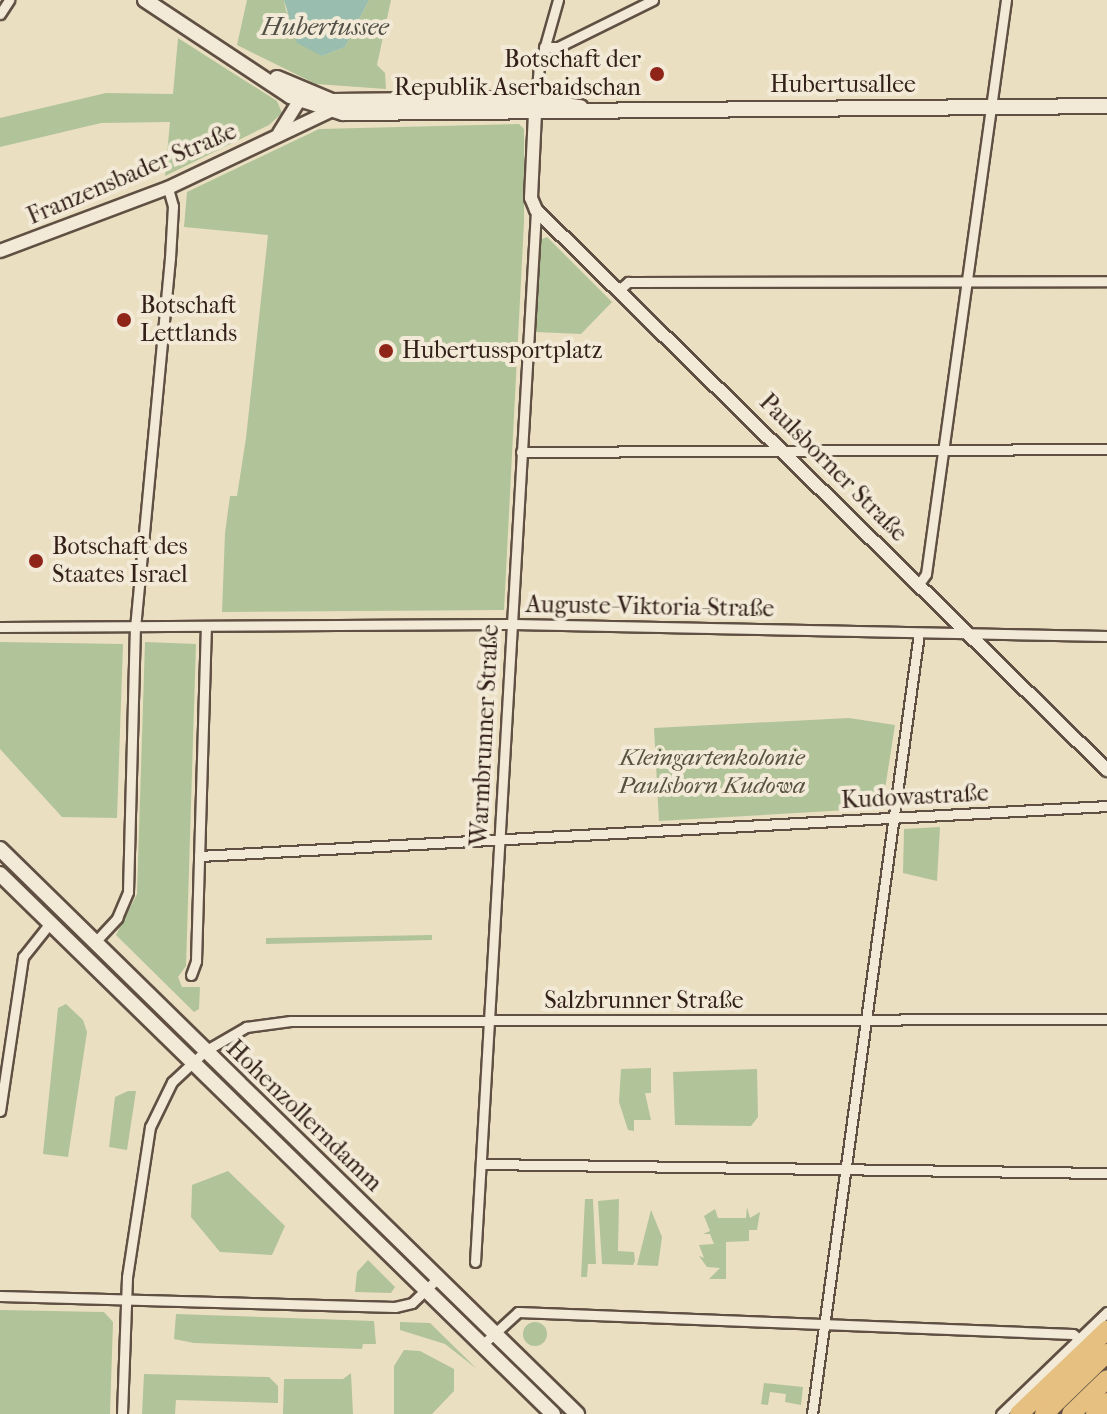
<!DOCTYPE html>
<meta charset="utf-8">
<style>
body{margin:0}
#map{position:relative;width:1107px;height:1414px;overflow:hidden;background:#ebdfc2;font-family:"IM FELL French Canon",serif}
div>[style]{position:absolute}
.green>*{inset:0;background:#b1c398;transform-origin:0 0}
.round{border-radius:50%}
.water>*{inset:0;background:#99bdae}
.roads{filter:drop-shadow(2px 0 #605043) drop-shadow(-2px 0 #605043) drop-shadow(0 2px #605043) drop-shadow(0 -2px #605043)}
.minor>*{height:9px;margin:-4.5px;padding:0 4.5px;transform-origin:4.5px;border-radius:4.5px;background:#f2ead7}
.tertiary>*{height:12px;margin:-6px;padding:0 6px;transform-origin:6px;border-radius:6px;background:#f2ead7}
.secondary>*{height:14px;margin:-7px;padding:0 7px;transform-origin:7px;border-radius:7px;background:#f2ead7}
.motorway>*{height:18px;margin:-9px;padding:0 9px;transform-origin:9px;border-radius:9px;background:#e6c081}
.dots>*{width:22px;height:22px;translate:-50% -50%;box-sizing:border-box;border:4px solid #f2ead7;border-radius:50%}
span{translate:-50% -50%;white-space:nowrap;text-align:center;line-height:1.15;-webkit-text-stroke:8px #f2ead7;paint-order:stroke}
.poi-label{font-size:24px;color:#322019}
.right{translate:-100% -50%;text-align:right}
.left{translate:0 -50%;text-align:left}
.street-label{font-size:24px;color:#322019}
.park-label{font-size:24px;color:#58513f;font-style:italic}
.water-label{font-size:26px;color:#514f46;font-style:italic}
</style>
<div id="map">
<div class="green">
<div style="clip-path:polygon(247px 0,284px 0,286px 11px,322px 56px,345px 47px,369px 0,391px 0,377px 65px,385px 73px,386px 89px,316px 84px,237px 45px)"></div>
<div style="clip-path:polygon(178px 38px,277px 101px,282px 113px,269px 125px,165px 176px,170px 122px,101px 123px,0 147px,0 118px,106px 93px,173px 94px)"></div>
<div style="clip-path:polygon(519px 124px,524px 129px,524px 222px,504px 610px,222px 612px,225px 533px,230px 496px,237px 496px,246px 438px,268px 235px,184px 227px,187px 192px,319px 129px)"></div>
<div style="clip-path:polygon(547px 237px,612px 302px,581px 334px,536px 332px,540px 240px)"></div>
<div style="clip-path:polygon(0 642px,123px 644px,117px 818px,62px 817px,0 749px)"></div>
<div style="clip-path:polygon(145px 642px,196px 644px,186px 966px,178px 977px,182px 987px,200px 987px,199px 1009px,194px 1012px,116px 935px,137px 894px)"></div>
<div style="clip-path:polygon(849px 718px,895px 725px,882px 808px,659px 821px,654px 728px)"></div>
<div style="clip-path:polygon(940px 827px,937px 881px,903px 873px,904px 829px)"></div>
<div style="left:52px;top:908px;width:190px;height:7px;rotate:44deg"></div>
<div style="clip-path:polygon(432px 935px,432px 940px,266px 944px,266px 938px)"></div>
<div style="clip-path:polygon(66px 1004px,83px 1020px,87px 1032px,68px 1157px,43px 1154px,58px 1008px)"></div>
<div style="clip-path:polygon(208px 1062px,420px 1266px,415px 1272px,205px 1066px)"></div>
<div style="clip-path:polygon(651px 1068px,651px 1093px,645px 1093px,651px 1120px,634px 1120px,634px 1131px,628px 1130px,619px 1102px,621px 1069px)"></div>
<div style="clip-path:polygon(757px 1069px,758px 1117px,751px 1126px,675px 1125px,673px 1072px)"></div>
<div style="clip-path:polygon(128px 1091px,136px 1091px,127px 1150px,109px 1147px,115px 1097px)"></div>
<div style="clip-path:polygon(228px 1171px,285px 1226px,272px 1255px,220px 1252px,191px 1217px,192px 1185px)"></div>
<div style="clip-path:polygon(585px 1199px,593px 1199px,596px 1264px,588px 1264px,587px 1277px,581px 1277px)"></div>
<div style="clip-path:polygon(619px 1199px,618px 1251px,634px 1252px,635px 1261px,633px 1265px,602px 1264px,598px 1201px)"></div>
<div style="clip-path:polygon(747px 1207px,750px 1218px,760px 1212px,757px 1230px,749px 1230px,749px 1241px,726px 1242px,726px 1279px,709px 1279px,720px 1268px,707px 1267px,699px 1256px,704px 1258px,699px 1245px,714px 1244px,710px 1234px,703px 1234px,710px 1231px,704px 1216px,715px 1209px,718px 1218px,746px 1218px)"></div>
<div style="clip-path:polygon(651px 1210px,662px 1237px,658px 1266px,637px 1265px)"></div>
<div style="clip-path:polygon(368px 1260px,395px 1287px,391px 1293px,355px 1292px,357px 1272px)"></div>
<div style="clip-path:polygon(0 1310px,104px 1312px,113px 1322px,110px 1414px,0 1414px)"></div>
<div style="clip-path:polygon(176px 1314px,374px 1321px,376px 1344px,363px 1344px,362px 1349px,194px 1343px,174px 1339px)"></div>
<div style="clip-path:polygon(400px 1322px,430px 1323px,477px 1369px,445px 1344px,400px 1330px)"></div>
<div class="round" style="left:523px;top:1322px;width:24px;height:24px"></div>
<div style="clip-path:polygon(404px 1350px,420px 1351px,454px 1369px,454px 1391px,432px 1414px,394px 1414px,394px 1366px)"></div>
<div style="clip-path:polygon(351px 1373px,353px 1414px,283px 1414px,284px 1379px,343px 1379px)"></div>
<div style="clip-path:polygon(144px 1374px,269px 1377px,278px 1386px,278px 1403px,176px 1400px,175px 1414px,142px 1414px)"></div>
<div style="clip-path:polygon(764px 1383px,803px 1387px,801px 1405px,785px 1402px,786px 1394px,770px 1392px,768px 1405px,761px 1404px)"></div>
</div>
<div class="water">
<div style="clip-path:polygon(284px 0,369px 0,345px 47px,322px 56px,297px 43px)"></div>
</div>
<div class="roads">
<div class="minor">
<div style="left:0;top:14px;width:17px;rotate:-57deg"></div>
<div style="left:544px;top:47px;width:14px"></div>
<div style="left:558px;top:47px;width:106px;rotate:-26.3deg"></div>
<div style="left:536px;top:100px;width:33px;rotate:-85deg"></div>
<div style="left:539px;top:67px;width:70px;rotate:-74.2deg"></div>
<div style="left:620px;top:289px;width:11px;rotate:-41deg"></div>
<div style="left:628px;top:282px;width:479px;rotate:-0.1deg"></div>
<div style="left:521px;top:452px;width:586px;rotate:-0.29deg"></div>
<div style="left:919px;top:584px;width:12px;rotate:-55deg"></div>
<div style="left:926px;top:574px;width:580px;rotate:-82.07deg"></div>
<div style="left:0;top:627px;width:513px;rotate:-0.34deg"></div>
<div style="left:513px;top:624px;width:594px;rotate:1.16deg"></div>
<div style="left:199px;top:856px;width:909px;rotate:-3.15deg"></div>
<div style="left:95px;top:942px;width:33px;rotate:-47deg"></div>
<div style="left:117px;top:918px;width:28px;rotate:-67deg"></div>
<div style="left:128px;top:892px;width:264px;rotate:-88.5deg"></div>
<div style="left:135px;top:628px;width:372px;rotate:-84.6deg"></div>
<div style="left:170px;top:258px;width:52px;rotate:-86.7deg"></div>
<div style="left:173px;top:206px;width:19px;rotate:-106deg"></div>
<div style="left:191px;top:975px;width:15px;rotate:-70deg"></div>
<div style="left:196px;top:961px;width:334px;rotate:-88.3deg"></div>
<div style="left:0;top:1111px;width:156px;rotate:-81.5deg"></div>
<div style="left:23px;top:957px;width:43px;rotate:-51.5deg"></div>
<div style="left:483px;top:1164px;width:624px;rotate:0.83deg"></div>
<div style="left:475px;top:1262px;width:1054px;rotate:-86.68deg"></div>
<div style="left:0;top:1296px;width:395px;rotate:1.6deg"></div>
<div style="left:395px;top:1307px;width:17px;rotate:-13deg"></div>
<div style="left:412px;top:1303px;width:36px;rotate:-44deg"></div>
<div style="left:482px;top:1345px;width:49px;rotate:-42.5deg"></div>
<div style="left:518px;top:1312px;width:555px;rotate:2.27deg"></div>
<div style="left:1073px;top:1334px;width:8px;rotate:40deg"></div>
<div style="left:122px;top:1414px;width:137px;rotate:-87.9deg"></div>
<div style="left:127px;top:1277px;width:152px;rotate:-81.3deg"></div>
<div style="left:150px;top:1127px;width:50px;rotate:-63.9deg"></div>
<div style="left:172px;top:1082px;width:45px;rotate:-43.2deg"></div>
<div style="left:205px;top:1051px;width:48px;rotate:-30.3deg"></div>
<div style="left:246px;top:1027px;width:45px;rotate:-7.6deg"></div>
<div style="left:291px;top:1021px;width:816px;rotate:-0.14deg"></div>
<div style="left:812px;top:1414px;width:788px;rotate:-82.2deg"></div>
<div style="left:1001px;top:1414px;width:147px;rotate:-43.9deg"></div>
</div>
<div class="tertiary">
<div style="left:535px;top:113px;width:85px;rotate:92.7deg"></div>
<div style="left:531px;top:198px;width:13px;rotate:67deg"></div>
<div style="left:536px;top:210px;width:800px;rotate:44.44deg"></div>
<div style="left:279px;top:133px;width:38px;rotate:-58deg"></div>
<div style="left:0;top:251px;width:179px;rotate:-20.6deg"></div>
<div style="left:168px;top:188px;width:179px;rotate:-25.4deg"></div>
</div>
<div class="secondary">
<div style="left:145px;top:0;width:174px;rotate:33.5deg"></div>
<div style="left:290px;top:96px;width:56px;rotate:17.8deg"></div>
<div style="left:343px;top:113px;width:764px;rotate:-0.52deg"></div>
<div style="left:277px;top:78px;width:60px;rotate:22.7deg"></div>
<div style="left:332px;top:101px;width:188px;rotate:-0.6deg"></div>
<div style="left:520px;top:99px;width:61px;rotate:7.6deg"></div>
<div style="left:0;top:849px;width:808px;rotate:44.4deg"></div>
<div style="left:0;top:874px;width:773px;rotate:44.32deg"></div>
</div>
<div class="motorway">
<div style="left:1019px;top:1414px;width:122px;rotate:-43.7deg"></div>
<div style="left:1044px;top:1414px;width:88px;rotate:-44.1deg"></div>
<div style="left:1071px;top:1414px;width:50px;rotate:-44.2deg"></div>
<div style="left:1095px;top:1414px;width:17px;rotate:-45deg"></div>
</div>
</div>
<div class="dots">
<div style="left:657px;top:74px;background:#8f2418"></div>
<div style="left:124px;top:320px;background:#8f2418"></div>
<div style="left:386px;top:351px;background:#8f2418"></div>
<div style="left:36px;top:561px;background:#8f2418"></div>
</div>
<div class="poi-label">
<span class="right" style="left:641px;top:74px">Botschaft der<br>Republik Aserbaidschan</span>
<span class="left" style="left:140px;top:320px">Botschaft<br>Lettlands</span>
<span class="left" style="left:402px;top:351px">Hubertussportplatz</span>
<span class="left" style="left:52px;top:561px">Botschaft des<br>Staates Israel</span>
</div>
<div class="street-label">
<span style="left:843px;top:85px">Hubertusallee</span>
<span style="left:132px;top:174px;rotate:-23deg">Franzensbader Straße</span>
<span style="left:833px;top:468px;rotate:45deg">Paulsborner Straße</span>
<span style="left:650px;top:607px;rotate:1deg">Auguste-Viktoria-Straße</span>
<span style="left:485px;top:735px;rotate:-87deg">Warmbrunner Straße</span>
<span style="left:915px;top:797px;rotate:-3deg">Kudowastraße</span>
<span style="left:644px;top:1001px">Salzbrunner Straße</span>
<span style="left:304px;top:1116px;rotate:44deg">Hohenzollerndamm</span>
</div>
<div class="park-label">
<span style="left:712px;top:772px">Kleingartenkolonie<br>Paulsborn Kudowa</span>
</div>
<div class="water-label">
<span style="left:325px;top:27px">Hubertussee</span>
</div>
</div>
